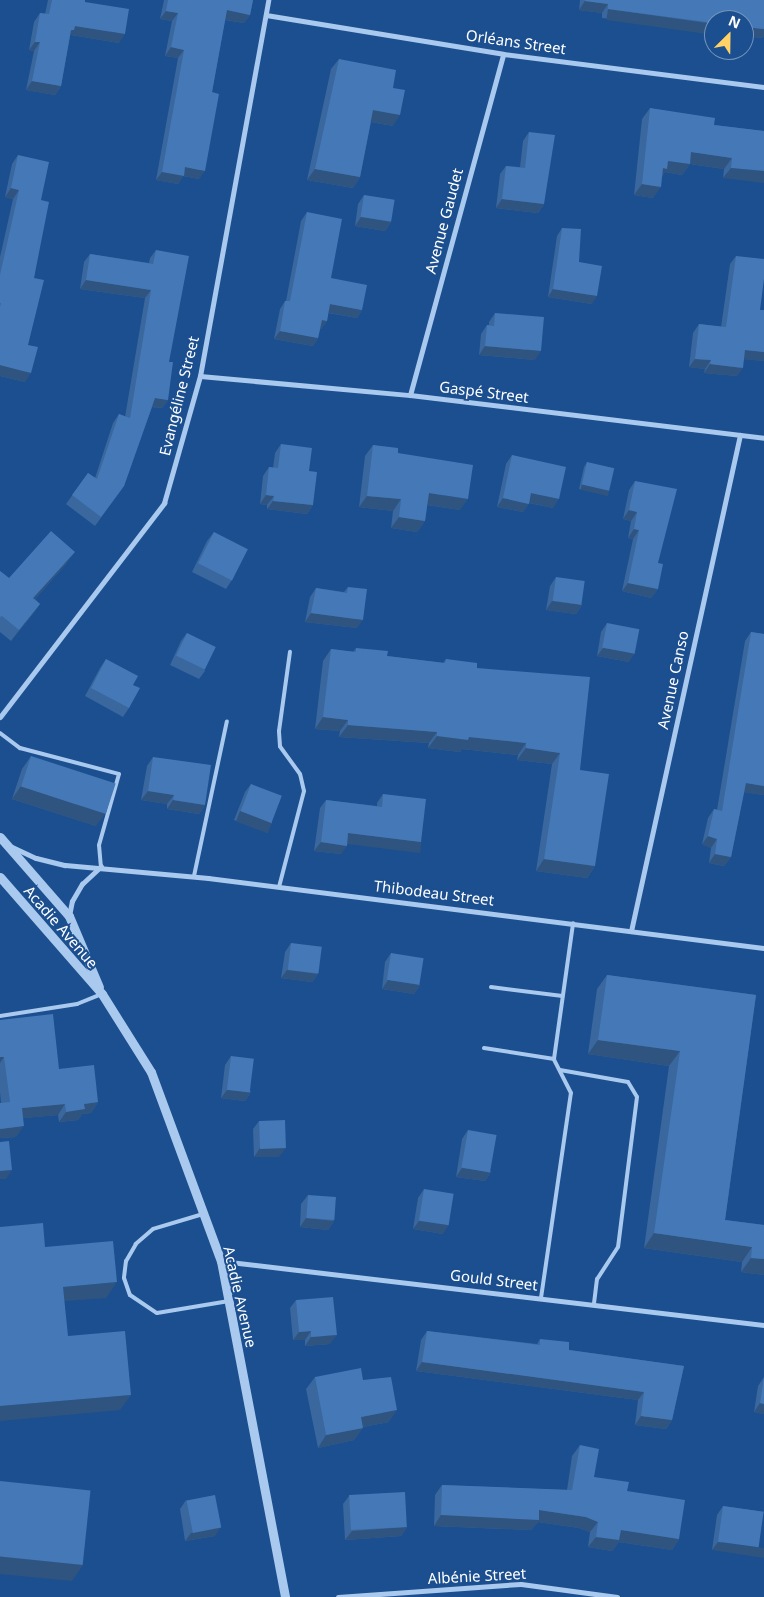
<!DOCTYPE html>
<meta charset="utf-8">
<style>
body{margin:0}
#map{position:relative;width:764px;height:1597px;overflow:hidden;background:#1b4f8f;font-family:"Noto Sans",sans-serif}
div>[style]{position:absolute}
.service>*{height:4px;margin:-2px;padding:0 2px;transform-origin:2px;border-radius:2px;background:#a9c9ee}
.minor>*{height:5px;margin:-2.5px;padding:0 2.5px;transform-origin:2.5px;border-radius:2.5px;background:#a9c9ee}
.tertiary>*{height:9px;margin:-4.5px;padding:0 4.5px;transform-origin:4.5px;border-radius:4.5px;background:#a9c9ee}
.wall>*{inset:0;background:#3a679d}
.shaded-wall>*{inset:0;background:#305480;transform-origin:0 0}
.building>*{inset:0;background:#4478b7;transform-origin:0 0}
span{translate:-50% -50%;white-space:nowrap;text-align:center;line-height:1.15;-webkit-text-stroke:4px #1b4f8f;paint-order:stroke}
.street-label{font-size:15px;color:#fff}
.north{position:absolute;left:704px;top:10px;width:50px;height:50px;box-sizing:border-box;background:#1b4f8f;border:1px solid #7695bc;border-radius:50%;rotate:23deg;font-size:14px;font-weight:700;line-height:20px;text-align:center;color:#fff}
.north::after{content:'';display:block;margin:auto;width:18px;height:22px;background:#ffd166;clip-path:polygon(50% 0,100% 100%,50% 72%,0 100%)}
</style>
<div id="map">
<div class="service">
<div style="left:0;top:733px;width:25px;rotate:37deg"></div>
<div style="left:20px;top:748px;width:102px;rotate:14.7deg"></div>
<div style="left:119px;top:774px;width:74px;rotate:105.7deg"></div>
<div style="left:99px;top:845px;width:21px;rotate:85deg"></div>
<div style="left:194px;top:876px;width:158px;rotate:-78deg"></div>
<div style="left:279px;top:887px;width:99px;rotate:-75.4deg"></div>
<div style="left:304px;top:791px;width:17px;rotate:-103deg"></div>
<div style="left:300px;top:774px;width:34px;rotate:-126deg"></div>
<div style="left:280px;top:746px;width:15px;rotate:-94deg"></div>
<div style="left:279px;top:731px;width:80px;rotate:-82.1deg"></div>
<div style="left:491px;top:987px;width:72px;rotate:7.2deg"></div>
<div style="left:0;top:1016px;width:78px;rotate:-8.9deg"></div>
<div style="left:77px;top:1004px;width:27px;rotate:-22deg"></div>
<div style="left:484px;top:1048px;width:71px;rotate:8.9deg"></div>
<div style="left:560px;top:1070px;width:69px;rotate:10deg"></div>
<div style="left:628px;top:1082px;width:17px;rotate:59deg"></div>
<div style="left:637px;top:1097px;width:151px;rotate:97.2deg"></div>
<div style="left:618px;top:1247px;width:38px;rotate:123deg"></div>
<div style="left:597px;top:1279px;width:25px;rotate:97deg"></div>
<div style="left:203px;top:1214px;width:52px;rotate:163.3deg"></div>
<div style="left:153px;top:1229px;width:23px;rotate:139deg"></div>
<div style="left:136px;top:1244px;width:20px;rotate:120deg"></div>
<div style="left:126px;top:1261px;width:17px;rotate:97deg"></div>
<div style="left:124px;top:1278px;width:18px;rotate:71deg"></div>
<div style="left:130px;top:1295px;width:32px;rotate:34deg"></div>
<div style="left:157px;top:1313px;width:73px;rotate:-9.5deg"></div>
<div style="left:541px;top:1298px;width:207px;rotate:-81.7deg"></div>
<div style="left:571px;top:1093px;width:38px;rotate:-117deg"></div>
<div style="left:554px;top:1059px;width:137px;rotate:-82deg"></div>
</div>
<div class="minor">
<div style="left:266px;top:15px;width:240px;rotate:9.3deg"></div>
<div style="left:503px;top:54px;width:263px;rotate:7.2deg"></div>
<div style="left:200px;top:376px;width:211px;rotate:5.2deg"></div>
<div style="left:410px;top:395px;width:357px;rotate:6.9deg"></div>
<div style="left:410px;top:395px;width:353px;rotate:-74.7deg"></div>
<div style="left:0;top:717px;width:270px;rotate:-52.5deg"></div>
<div style="left:164px;top:503px;width:132px;rotate:-74.2deg"></div>
<div style="left:200px;top:376px;width:382px;rotate:-79.7deg"></div>
<div style="left:12px;top:847px;width:26px;rotate:25deg"></div>
<div style="left:36px;top:858px;width:30px;rotate:14deg"></div>
<div style="left:65px;top:865px;width:144px;rotate:5.2deg"></div>
<div style="left:208px;top:878px;width:560px;rotate:7.18deg"></div>
<div style="left:69px;top:916px;width:15px;rotate:-79deg"></div>
<div style="left:72px;top:901px;width:20px;rotate:-60deg"></div>
<div style="left:82px;top:884px;width:26px;rotate:-43deg"></div>
<div style="left:631px;top:931px;width:508px;rotate:-77.61deg"></div>
<div style="left:221px;top:1261px;width:547px;rotate:6.72deg"></div>
<div style="left:338px;top:1597px;width:183px;rotate:-4.1deg"></div>
<div style="left:521px;top:1584px;width:97px;rotate:7.7deg"></div>
</div>
<div class="tertiary">
<div style="left:0;top:837px;width:105px;rotate:48.9deg"></div>
<div style="left:69px;top:916px;width:77px;rotate:67.1deg"></div>
<div style="left:0;top:877px;width:155px;rotate:48.9deg"></div>
<div style="left:102px;top:994px;width:92px;rotate:57.9deg"></div>
<div style="left:151px;top:1072px;width:202px;rotate:69.7deg"></div>
<div style="left:221px;top:1261px;width:342px;rotate:79.2deg"></div>
</div>
<div class="wall">
<div style="clip-path:polygon(48px 0,85px 0,85px 2px,119px 43px,71px 35px,70px 36px,61px 86px,55px 95px,26px 90px,34px 51px,29px 50px,34px 22px,40px 13px,45px 14px)"></div>
<div style="clip-path:polygon(164px 0,253px 0,250px 15px,244px 23px,225px 20px,212px 92px,199px 179px,183px 176px,178px 184px,156px 180px,178px 58px,165px 56px,172px 21px,160px 19px)"></div>
<div style="clip-path:polygon(580px 0,764px 0,764px 36px,762px 38px,744px 36px,744px 20px,714px 20px,714px 32px,602px 18px,602px 13px,579px 10px)"></div>
<div style="clip-path:polygon(339px 59px,393px 88px,393px 126px,371px 122px,360px 177px,353px 188px,307px 180px,331px 69px)"></div>
<div style="clip-path:polygon(650px 108px,714px 125px,764px 131px,723px 178px,724px 169px,690px 164px,682px 175px,665px 172px,662px 176px,653px 198px,634px 195px,642px 119px)"></div>
<div style="clip-path:polygon(529px 132px,544px 204px,538px 213px,496px 208px,500px 174px,506px 166px,520px 167px,523px 141px)"></div>
<div style="clip-path:polygon(18px 155px,41px 200px,28px 345px,25px 382px,0 376px,0 257px,13px 199px,5px 197px,12px 164px)"></div>
<div style="clip-path:polygon(364px 195px,391px 222px,385px 231px,355px 226px,358px 204px)"></div>
<div style="clip-path:polygon(307px 212px,331px 278px,362px 310px,357px 318px,328px 313px,327px 321px,321px 329px,320px 329px,318px 338px,313px 346px,274px 339px,280px 309px,285px 301px,286px 301px,301px 221px)"></div>
<div style="clip-path:polygon(562px 228px,579px 262px,592px 304px,548px 297px,557px 236px)"></div>
<div style="clip-path:polygon(156px 250px,169px 362px,168px 400px,162px 408px,152px 407px,124px 486px,95px 526px,66px 504px,88px 473px,95px 478px,113px 423px,119px 414px,125px 417px,145px 298px,80px 289px,84px 262px,90px 254px,149px 263px,150px 258px)"></div>
<div style="clip-path:polygon(736px 256px,760px 310px,764px 310px,764px 361px,744px 359px,737px 376px,704px 373px,705px 369px,689px 367px,693px 333px,699px 324px,721px 327px,730px 264px)"></div>
<div style="clip-path:polygon(495px 313px,535px 360px,479px 355px,481px 334px,487px 325px,489px 325px,489px 322px)"></div>
<div style="clip-path:polygon(281px 444px,309px 471px,313px 505px,307px 514px,267px 509px,267px 505px,260px 504px,263px 476px,269px 467px,273px 468px,275px 453px)"></div>
<div style="clip-path:polygon(373px 445px,398px 453px,460px 510px,427px 505px,425px 521px,417px 532px,391px 528px,393px 511px,359px 507px,365px 456px)"></div>
<div style="clip-path:polygon(512px 455px,553px 508px,529px 503px,523px 512px,497px 507px,506px 464px)"></div>
<div style="clip-path:polygon(587px 462px,609px 490px,606px 495px,579px 489px,584px 467px)"></div>
<div style="clip-path:polygon(635px 481px,658px 563px,658px 589px,651px 598px,622px 591px,633px 539px,628px 538px,631px 521px,623px 519px,629px 490px)"></div>
<div style="clip-path:polygon(214px 532px,232px 580px,226px 589px,192px 572px,207px 541px)"></div>
<div style="clip-path:polygon(67px 563px,35px 599px,40px 604px,32px 615px,11px 641px,0 632px,0 571px,9px 578px)"></div>
<div style="clip-path:polygon(556px 577px,582px 605px,576px 614px,546px 610px,550px 586px)"></div>
<div style="clip-path:polygon(348px 587px,357px 628px,305px 622px,310px 597px,316px 588px,344px 592px)"></div>
<div style="clip-path:polygon(607px 623px,629px 662px,597px 656px,601px 632px)"></div>
<div style="clip-path:polygon(751px 632px,764px 634px,764px 795px,744px 792px,731px 857px,724px 866px,709px 863px,711px 848px,702px 844px,708px 818px,714px 809px,717px 810px,745px 641px)"></div>
<div style="clip-path:polygon(187px 633px,205px 671px,199px 679px,170px 665px,181px 641px)"></div>
<div style="clip-path:polygon(356px 648px,387px 656px,443px 663px,446px 659px,477px 668px,580px 770px,595px 866px,587px 878px,536px 871px,552px 764px,517px 760px,518px 755px,462px 749px,460px 752px,428px 748px,429px 743px,339px 737px,340px 731px,315px 729px,323px 661px,331px 649px,353px 652px)"></div>
<div style="clip-path:polygon(106px 659px,133px 685px,129px 708px,123px 717px,85px 696px,100px 668px)"></div>
<div style="clip-path:polygon(31px 756px,96px 826px,12px 799px,22px 769px)"></div>
<div style="clip-path:polygon(153px 757px,205px 805px,199px 814px,167px 809px,167px 804px,141px 800px,147px 766px)"></div>
<div style="clip-path:polygon(251px 784px,272px 823px,266px 832px,234px 820px,245px 792px)"></div>
<div style="clip-path:polygon(383px 794px,421px 842px,415px 851px,347px 842px,341px 854px,314px 851px,320px 808px,326px 800px,377px 806px,377px 803px)"></div>
<div style="clip-path:polygon(291px 943px,318px 974px,312px 982px,281px 978px,285px 952px)"></div>
<div style="clip-path:polygon(391px 953px,420px 985px,414px 994px,382px 989px,385px 962px)"></div>
<div style="clip-path:polygon(607px 975px,756px 995px,725px 1220px,764px 1225px,764px 1275px,741px 1272px,742px 1262px,644px 1248px,669px 1066px,588px 1054px,597px 989px)"></div>
<div style="clip-path:polygon(0 1020px,98px 1102px,91px 1113px,82px 1114px,78px 1120px,59px 1122px,58px 1115px,23px 1118px,16px 1137px,0 1138px,0 1103px,1px 1103px,0 1092px)"></div>
<div style="clip-path:polygon(231px 1056px,251px 1092px,245px 1101px,221px 1098px,225px 1065px)"></div>
<div style="clip-path:polygon(259px 1121px,279px 1157px,254px 1157px,253px 1129px)"></div>
<div style="clip-path:polygon(468px 1130px,491px 1172px,485px 1181px,456px 1177px,462px 1139px)"></div>
<div style="clip-path:polygon(424px 1189px,443px 1234px,413px 1229px,418px 1198px)"></div>
<div style="clip-path:polygon(308px 1195px,334px 1221px,328px 1230px,300px 1227px,301px 1204px)"></div>
<div style="clip-path:polygon(296px 1300px,330px 1344px,305px 1346px,305px 1340px,293px 1340px,290px 1308px)"></div>
<div style="clip-path:polygon(427px 1331px,537px 1344px,540px 1339px,569px 1350px,684px 1366px,672px 1420px,666px 1429px,635px 1425px,638px 1400px,416px 1371px,421px 1340px)"></div>
<div style="clip-path:polygon(315px 1377px,363px 1380px,389px 1422px,363px 1427px,354px 1440px,318px 1448px,306px 1389px)"></div>
<div style="clip-path:polygon(764px 1377px,764px 1414px,754px 1412px,758px 1386px)"></div>
<div style="clip-path:polygon(580px 1445px,594px 1477px,627px 1491px,679px 1539px,672px 1550px,619px 1542px,612px 1551px,588px 1547px,590px 1532px,579px 1528px,538px 1522px,531px 1530px,434px 1526px,435px 1495px,442px 1485px,567px 1490px,572px 1456px)"></div>
<div style="clip-path:polygon(349px 1496px,407px 1527px,401px 1536px,345px 1540px,343px 1504px)"></div>
<div style="clip-path:polygon(186px 1500px,215px 1536px,185px 1541px,180px 1509px)"></div>
<div style="clip-path:polygon(723px 1506px,764px 1512px,712px 1550px,717px 1515px)"></div>
</div>
<div class="shaded-wall">
<div style="clip-path:polygon(585px 1px,608px 4px,602px 13px,579px 10px)"></div>
<div style="left:608px;top:9px;width:107px;height:11px;rotate:8deg"></div>
<div style="clip-path:polygon(227px 10px,250px 15px,244px 23px,221px 19px)"></div>
<div style="clip-path:polygon(166px 11px,178px 13px,172px 21px,160px 19px)"></div>
<div style="clip-path:polygon(75px 26px,125px 34px,119px 43px,71px 35px,68px 39px,65px 38px)"></div>
<div style="clip-path:polygon(744px 27px,764px 29px,764px 36px,762px 38px,744px 36px)"></div>
<div style="clip-path:polygon(35px 42px,40px 42px,34px 51px,29px 50px)"></div>
<div style="clip-path:polygon(171px 47px,184px 50px,178px 58px,165px 56px)"></div>
<div style="clip-path:polygon(32px 81px,61px 86px,55px 95px,26px 90px)"></div>
<div style="clip-path:polygon(373px 110px,400px 115px,393px 126px,366px 121px)"></div>
<div style="clip-path:polygon(691px 152px,732px 158px,724px 169px,684px 163px,690px 164px,682px 175px,665px 172px,659px 180px,656px 179px,668px 161px)"></div>
<div style="clip-path:polygon(185px 167px,205px 171px,199px 179px,183px 176px,178px 184px,156px 180px,162px 172px)"></div>
<div style="clip-path:polygon(731px 168px,764px 171px,764px 183px,723px 178px)"></div>
<div style="clip-path:polygon(315px 169px,360px 177px,353px 188px,307px 180px)"></div>
<div style="clip-path:polygon(642px 184px,661px 187px,653px 198px,634px 195px)"></div>
<div style="clip-path:polygon(11px 188px,19px 190px,13px 199px,5px 197px)"></div>
<div style="clip-path:polygon(502px 199px,544px 204px,538px 213px,496px 208px)"></div>
<div style="clip-path:polygon(361px 217px,391px 222px,385px 231px,355px 226px)"></div>
<div style="clip-path:polygon(86px 280px,151px 290px,145px 298px,80px 289px)"></div>
<div style="clip-path:polygon(553px 289px,597px 296px,592px 304px,548px 297px)"></div>
<div style="clip-path:polygon(330px 304px,362px 310px,357px 318px,324px 312px)"></div>
<div style="clip-path:polygon(322px 320px,327px 321px,321px 329px,316px 329px)"></div>
<div style="clip-path:polygon(280px 331px,318px 338px,313px 346px,274px 339px)"></div>
<div style="clip-path:polygon(485px 346px,541px 351px,535px 360px,479px 355px)"></div>
<div style="clip-path:polygon(745px 350px,764px 352px,764px 361px,739px 359px)"></div>
<div style="clip-path:polygon(695px 359px,711px 360px,705px 369px,689px 367px)"></div>
<div style="clip-path:polygon(710px 364px,743px 368px,737px 376px,704px 373px)"></div>
<div style="clip-path:polygon(0 365px,31px 373px,25px 382px,0 376px)"></div>
<div style="clip-path:polygon(155px 398px,168px 400px,162px 408px,149px 406px)"></div>
<div style="left:582px;top:484px;width:28px;height:6px;rotate:13deg"></div>
<div style="clip-path:polygon(429px 493px,468px 499px,460px 510px,421px 504px)"></div>
<div style="clip-path:polygon(531px 493px,559px 499px,553px 508px,525px 502px)"></div>
<div style="clip-path:polygon(266px 495px,274px 496px,267px 505px,260px 504px)"></div>
<div style="clip-path:polygon(367px 496px,401px 499px,393px 511px,359px 507px)"></div>
<div style="clip-path:polygon(503px 498px,529px 504px,523px 512px,497px 507px)"></div>
<div style="clip-path:polygon(273px 501px,313px 505px,307px 514px,267px 509px)"></div>
<div style="clip-path:polygon(629px 510px,637px 512px,631px 521px,623px 519px)"></div>
<div style="clip-path:polygon(399px 517px,425px 521px,417px 532px,391px 528px)"></div>
<div style="clip-path:polygon(634px 529px,639px 530px,633px 539px,628px 538px)"></div>
<div style="clip-path:polygon(75px 552px,67px 563px,25px 610px,33px 598px)"></div>
<div style="clip-path:polygon(628px 583px,658px 589px,651px 598px,622px 591px)"></div>
<div style="clip-path:polygon(552px 601px,582px 605px,576px 614px,546px 610px)"></div>
<div style="clip-path:polygon(40px 604px,32px 615px,11px 641px,19px 630px)"></div>
<div style="clip-path:polygon(311px 613px,363px 620px,357px 628px,305px 622px)"></div>
<div style="clip-path:polygon(603px 648px,635px 653px,629px 662px,597px 656px)"></div>
<div style="clip-path:polygon(323px 717px,348px 720px,340px 731px,315px 729px)"></div>
<div style="clip-path:polygon(348px 725px,437px 732px,429px 743px,339px 737px)"></div>
<div style="clip-path:polygon(437px 736px,469px 737px,526px 743px,518px 755px,462px 749px,460px 752px,428px 748px)"></div>
<div style="clip-path:polygon(526px 748px,560px 753px,552px 764px,517px 760px)"></div>
<div style="clip-path:polygon(746px 783px,764px 786px,764px 795px,740px 792px)"></div>
<div style="clip-path:polygon(21px 786px,105px 814px,96px 826px,12px 799px)"></div>
<div style="clip-path:polygon(148px 791px,174px 795px,167px 804px,141px 800px)"></div>
<div style="clip-path:polygon(173px 800px,205px 805px,199px 814px,167px 809px)"></div>
<div style="left:240px;top:811px;width:34px;height:11px;rotate:21deg"></div>
<div style="left:348px;top:833px;width:74px;height:11px;rotate:7deg"></div>
<div style="clip-path:polygon(708px 836px,717px 839px,711px 848px,702px 844px)"></div>
<div style="clip-path:polygon(321px 842px,347px 846px,341px 854px,314px 851px)"></div>
<div style="clip-path:polygon(715px 854px,731px 857px,724px 866px,709px 863px)"></div>
<div style="clip-path:polygon(544px 859px,595px 866px,587px 878px,536px 871px)"></div>
<div style="clip-path:polygon(287px 970px,318px 974px,312px 982px,281px 978px)"></div>
<div style="clip-path:polygon(388px 980px,420px 985px,414px 994px,382px 989px)"></div>
<div style="clip-path:polygon(598px 1040px,680px 1051px,669px 1066px,588px 1054px)"></div>
<div style="clip-path:polygon(0 1057px,4px 1057px,0 1063px)"></div>
<div style="clip-path:polygon(227px 1090px,251px 1092px,245px 1101px,221px 1098px)"></div>
<div style="clip-path:polygon(98px 1102px,91px 1113px,82px 1114px,78px 1120px,59px 1122px,66px 1112px,84px 1104px)"></div>
<div style="clip-path:polygon(65px 1104px,58px 1115px,14px 1119px,22px 1108px)"></div>
<div style="clip-path:polygon(24px 1126px,16px 1137px,0 1138px,0 1129px)"></div>
<div style="clip-path:polygon(260px 1148px,286px 1148px,279px 1157px,254px 1157px)"></div>
<div style="clip-path:polygon(462px 1168px,491px 1172px,485px 1181px,456px 1177px)"></div>
<div style="clip-path:polygon(12px 1170px,6px 1179px,0 1179px,0 1171px)"></div>
<div style="clip-path:polygon(306px 1218px,334px 1221px,328px 1230px,300px 1227px)"></div>
<div style="clip-path:polygon(419px 1221px,449px 1225px,443px 1234px,413px 1229px)"></div>
<div style="clip-path:polygon(654px 1233px,752px 1247px,742px 1262px,644px 1248px)"></div>
<div style="clip-path:polygon(751px 1258px,764px 1259px,764px 1275px,741px 1272px)"></div>
<div style="clip-path:polygon(117px 1282px,106px 1298px,53px 1302px,63px 1287px)"></div>
<div style="clip-path:polygon(311px 1331px,305px 1340px,293px 1340px,299px 1332px)"></div>
<div style="clip-path:polygon(337px 1335px,330px 1344px,305px 1346px,311px 1337px)"></div>
<div style="clip-path:polygon(422px 1362px,644px 1392px,638px 1400px,416px 1371px)"></div>
<div style="clip-path:polygon(131px 1395px,120px 1410px,0 1421px,0 1406px)"></div>
<div style="clip-path:polygon(760px 1403px,764px 1404px,764px 1414px,754px 1412px)"></div>
<div style="clip-path:polygon(397px 1410px,389px 1422px,352px 1429px,361px 1417px)"></div>
<div style="clip-path:polygon(641px 1416px,672px 1420px,666px 1429px,635px 1425px)"></div>
<div style="clip-path:polygon(363px 1428px,354px 1440px,318px 1448px,326px 1435px)"></div>
<div style="clip-path:polygon(539px 1510px,586px 1517px,598px 1522px,590px 1532px,579px 1528px,538px 1522px,531px 1530px,434px 1526px,441px 1515px)"></div>
<div style="clip-path:polygon(221px 1527px,215px 1536px,185px 1541px,191px 1533px)"></div>
<div style="clip-path:polygon(407px 1527px,401px 1536px,345px 1540px,352px 1531px)"></div>
<div style="clip-path:polygon(621px 1530px,679px 1539px,672px 1550px,619px 1542px,612px 1551px,588px 1547px,596px 1537px)"></div>
<div style="clip-path:polygon(718px 1542px,764px 1548px,764px 1558px,712px 1550px)"></div>
<div style="clip-path:polygon(0 1556px,83px 1565px,72px 1581px,0 1574px)"></div>
</div>
<div class="building">
<div style="clip-path:polygon(52px 0,85px 0,85px 2px,129px 9px,125px 34px,75px 26px,74px 30px,71px 30px,61px 86px,32px 81px,40px 42px,35px 42px,40px 13px,49px 14px)"></div>
<div style="clip-path:polygon(168px 0,253px 0,250px 15px,227px 10px,212px 92px,219px 94px,205px 171px,185px 167px,184px 176px,162px 172px,184px 50px,171px 47px,178px 13px,166px 11px)"></div>
<div style="clip-path:polygon(585px 0,764px 0,764px 29px,744px 27px,744px 20px,714px 20px,714px 23px,608px 9px,608px 4px,585px 1px)"></div>
<div style="clip-path:polygon(339px 59px,396px 70px,393px 88px,405px 90px,400px 115px,373px 110px,360px 177px,315px 169px)"></div>
<div style="clip-path:polygon(650px 108px,715px 118px,714px 125px,764px 131px,764px 171px,731px 168px,732px 158px,691px 152px,690px 164px,668px 161px,667px 169px,663px 168px,661px 187px,642px 184px)"></div>
<div style="clip-path:polygon(529px 132px,555px 135px,544px 204px,502px 199px,506px 166px,525px 168px)"></div>
<div style="clip-path:polygon(18px 155px,49px 162px,41px 200px,49px 202px,34px 278px,44px 280px,28px 345px,38px 347px,31px 373px,0 365px,0 307px,1px 303px,0 303px,0 275px,19px 190px,11px 188px)"></div>
<div style="left:364px;top:195px;width:31px;height:22px;rotate:9deg"></div>
<div style="clip-path:polygon(307px 212px,342px 219px,331px 278px,367px 285px,362px 310px,330px 304px,327px 321px,322px 320px,318px 338px,280px 331px,285px 301px,290px 301px)"></div>
<div style="clip-path:polygon(562px 228px,581px 229px,579px 262px,602px 266px,597px 296px,553px 289px)"></div>
<div style="clip-path:polygon(156px 250px,189px 256px,169px 362px,173px 362px,168px 400px,155px 398px,124px 486px,101px 517px,72px 495px,88px 473px,97px 479px,119px 414px,130px 418px,151px 290px,86px 280px,90px 254px,153px 264px)"></div>
<div style="clip-path:polygon(736px 256px,764px 259px,764px 279px,760px 310px,764px 310px,764px 352px,745px 350px,743px 368px,710px 364px,711px 360px,695px 359px,699px 324px,726px 327px)"></div>
<div style="clip-path:polygon(495px 313px,544px 317px,541px 351px,485px 346px,487px 325px,494px 326px)"></div>
<div style="clip-path:polygon(281px 444px,312px 448px,309px 471px,317px 472px,313px 505px,273px 501px,274px 496px,266px 495px,269px 467px,278px 468px)"></div>
<div style="clip-path:polygon(373px 445px,398px 448px,398px 453px,473px 465px,468px 499px,429px 493px,425px 521px,399px 517px,401px 499px,367px 496px)"></div>
<div style="clip-path:polygon(512px 455px,566px 467px,559px 499px,531px 493px,529px 504px,503px 498px)"></div>
<div style="left:587px;top:462px;width:28px;height:23px;rotate:13deg"></div>
<div style="clip-path:polygon(635px 481px,677px 489px,658px 563px,663px 564px,658px 589px,628px 583px,639px 530px,634px 529px,637px 512px,629px 510px)"></div>
<div style="clip-path:polygon(51px 531px,75px 552px,33px 598px,40px 604px,19px 630px,2px 616px,0 617px,0 571px,9px 578px)"></div>
<div style="left:214px;top:532px;width:38px;height:35px;rotate:27deg"></div>
<div style="left:556px;top:577px;width:29px;height:24px;rotate:8deg"></div>
<div style="clip-path:polygon(348px 587px,367px 589px,363px 620px,311px 613px,316px 588px,347px 593px)"></div>
<div style="left:607px;top:623px;width:33px;height:25px;rotate:11deg"></div>
<div style="clip-path:polygon(751px 632px,764px 634px,764px 786px,746px 783px,731px 857px,715px 854px,717px 839px,708px 836px,714px 809px,722px 811px)"></div>
<div style="left:187px;top:633px;width:32px;height:25px;rotate:26deg"></div>
<div style="clip-path:polygon(356px 648px,388px 651px,387px 656px,445px 663px,446px 659px,477px 663px,477px 668px,590px 677px,580px 770px,609px 774px,595px 866px,544px 859px,560px 753px,526px 748px,526px 743px,469px 737px,468px 740px,437px 736px,437px 732px,348px 725px,348px 720px,323px 717px,331px 649px,356px 652px)"></div>
<div style="clip-path:polygon(106px 659px,138px 676px,133px 685px,140px 688px,129px 708px,91px 688px)"></div>
<div style="left:31px;top:756px;width:89px;height:32px;rotate:18deg"></div>
<div style="clip-path:polygon(153px 757px,211px 765px,205px 805px,173px 800px,174px 795px,148px 791px)"></div>
<div style="left:251px;top:784px;width:33px;height:29px;rotate:21deg"></div>
<div style="clip-path:polygon(383px 794px,426px 799px,421px 842px,348px 833px,347px 846px,321px 842px,326px 800px,382px 807px)"></div>
<div style="left:291px;top:943px;width:31px;height:27px;rotate:7deg"></div>
<div style="left:391px;top:953px;width:33px;height:27px;rotate:9deg"></div>
<div style="clip-path:polygon(607px 975px,756px 995px,725px 1220px,764px 1225px,764px 1259px,751px 1258px,752px 1247px,654px 1233px,680px 1051px,598px 1040px)"></div>
<div style="clip-path:polygon(53px 1014px,59px 1069px,94px 1065px,98px 1102px,84px 1104px,85px 1109px,66px 1112px,65px 1104px,22px 1108px,24px 1126px,0 1129px,0 1103px,10px 1102px,4px 1057px,0 1057px,0 1020px)"></div>
<div style="left:231px;top:1056px;width:23px;height:34px;rotate:7deg"></div>
<div style="left:285px;top:1120px;width:28px;height:26px;rotate:88deg"></div>
<div style="left:468px;top:1130px;width:29px;height:38px;rotate:10deg"></div>
<div style="clip-path:polygon(9px 1141px,12px 1170px,0 1171px,0 1142px)"></div>
<div style="left:424px;top:1189px;width:30px;height:32px;rotate:9deg"></div>
<div style="left:308px;top:1195px;width:28px;height:23px;rotate:4deg"></div>
<div style="clip-path:polygon(43px 1223px,45px 1247px,113px 1241px,117px 1282px,63px 1287px,68px 1336px,125px 1331px,131px 1395px,0 1406px,0 1227px)"></div>
<div style="clip-path:polygon(333px 1297px,337px 1335px,311px 1337px,311px 1331px,299px 1332px,296px 1300px)"></div>
<div style="clip-path:polygon(427px 1331px,540px 1345px,540px 1339px,569px 1342px,569px 1350px,684px 1366px,672px 1420px,641px 1416px,644px 1392px,422px 1362px)"></div>
<div style="clip-path:polygon(361px 1368px,363px 1380px,391px 1377px,397px 1410px,361px 1417px,363px 1428px,326px 1435px,315px 1377px)"></div>
<div style="clip-path:polygon(764px 1377px,764px 1404px,760px 1403px)"></div>
<div style="clip-path:polygon(580px 1445px,599px 1449px,594px 1477px,629px 1482px,627px 1491px,685px 1500px,679px 1539px,621px 1530px,619px 1540px,596px 1537px,598px 1522px,586px 1517px,539px 1510px,539px 1520px,441px 1515px,442px 1485px,572px 1490px)"></div>
<div style="left:0;top:1481px;width:91px;height:75px;rotate:6deg"></div>
<div style="left:405px;top:1492px;width:35px;height:56px;rotate:87deg"></div>
<div style="left:215px;top:1495px;width:33px;height:29px;rotate:79deg"></div>
<div style="left:723px;top:1506px;width:41px;height:36px;rotate:8deg"></div>
</div>
<div class="street-label">
<span style="left:516px;top:42px;rotate:8deg">Orléans Street</span>
<span style="left:444px;top:221px;rotate:-75deg">Avenue Gaudet</span>
<span style="left:484px;top:392px;rotate:7deg">Gaspé Street</span>
<span style="left:179px;top:396px;rotate:-76deg">Evangéline Street</span>
<span style="left:673px;top:680px;rotate:-78deg">Avenue Canso</span>
<span style="left:434px;top:893px;rotate:7deg">Thibodeau Street</span>
<span style="left:61px;top:927px;rotate:49deg">Acadie Avenue</span>
<span style="left:494px;top:1280px;rotate:7deg">Gould Street</span>
<span style="left:240px;top:1297px;rotate:77deg">Acadie Avenue</span>
<span style="left:477px;top:1576px;rotate:-3deg">Albénie Street</span>
</div>
<div class="north">N</div>
</div>
